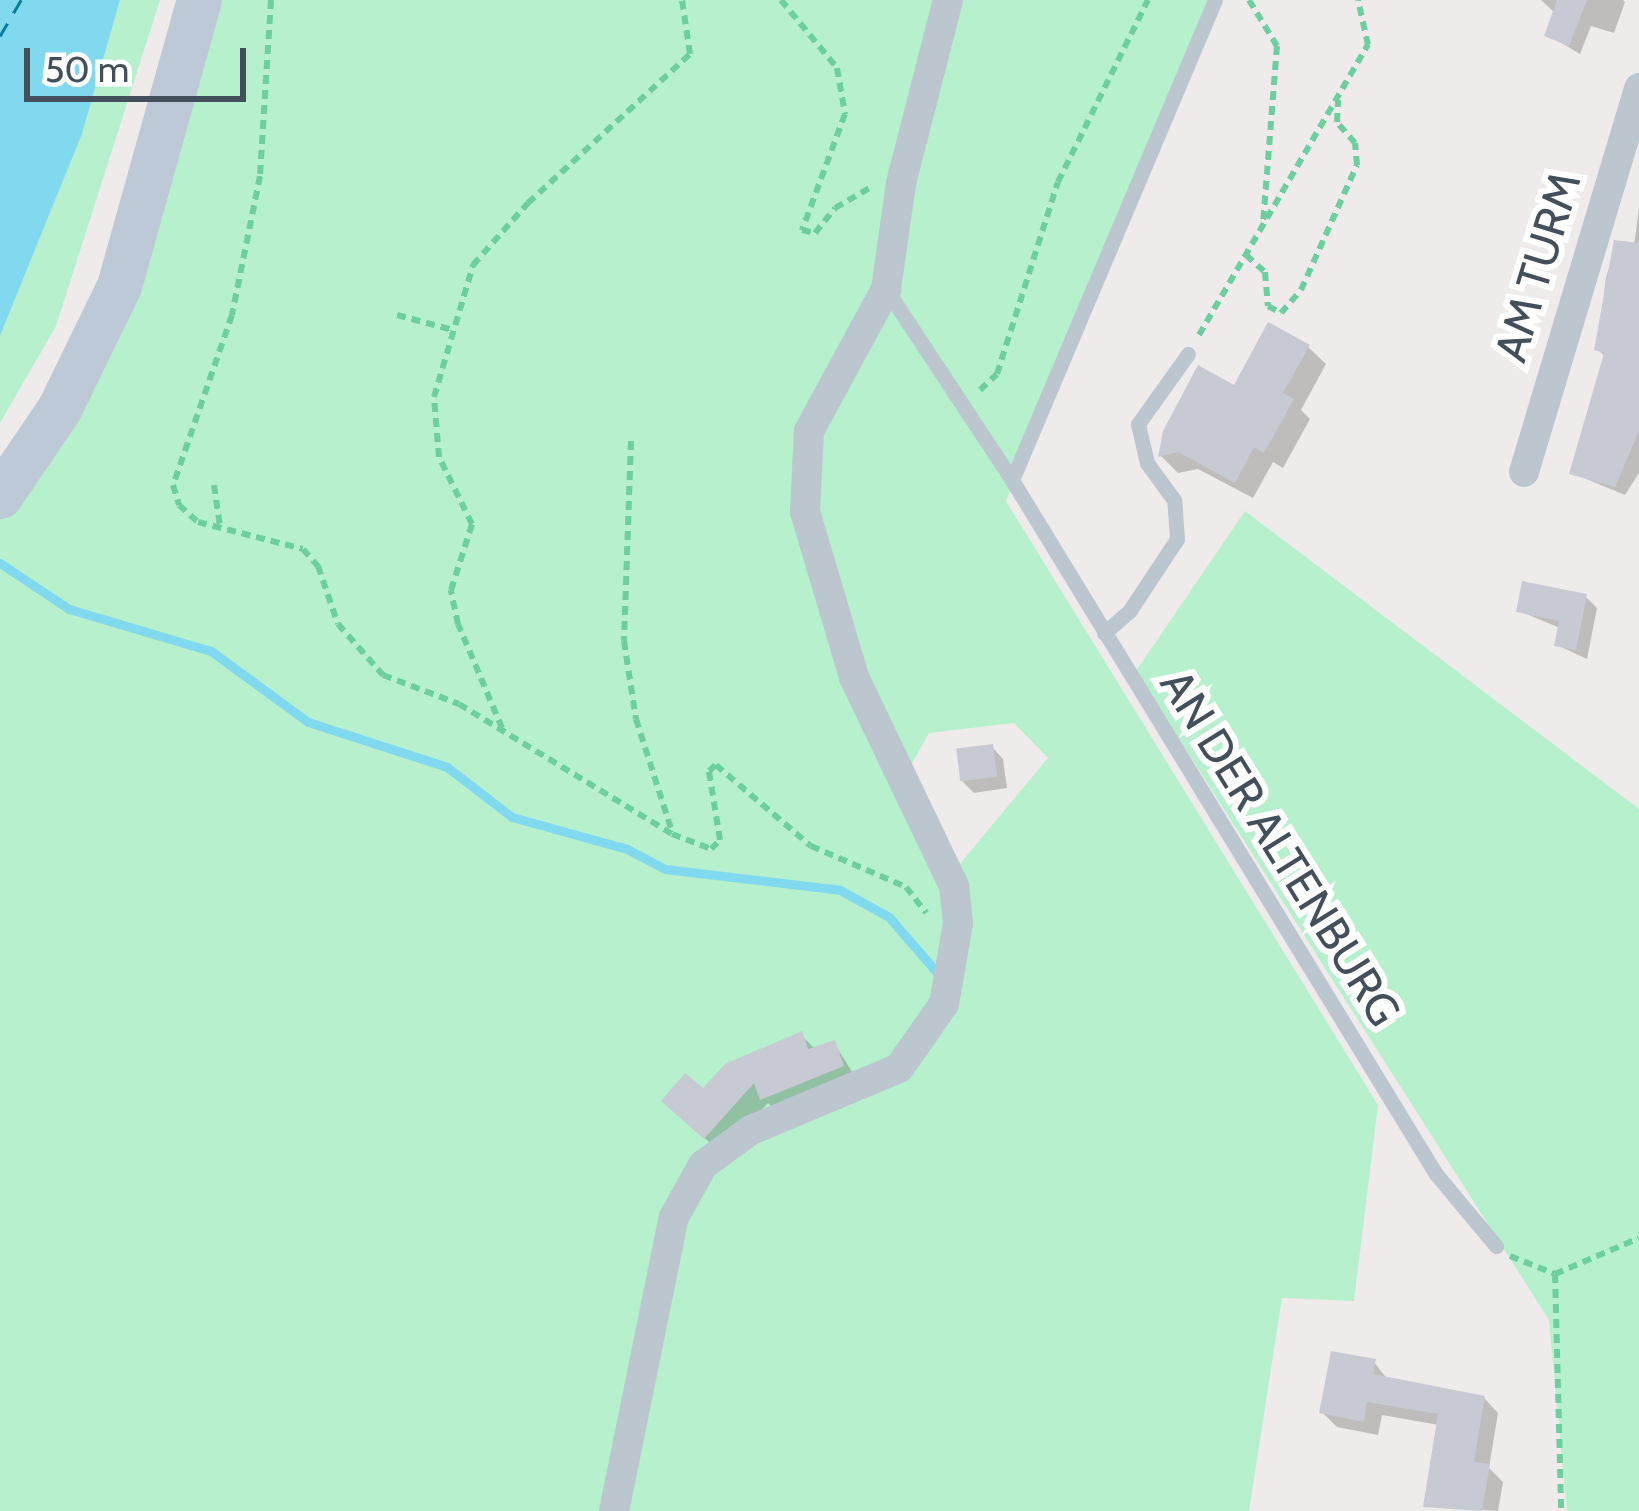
<!DOCTYPE html>
<style>
body{margin:0}
#map{position:relative;width:1639px;height:1511px;overflow:hidden;background:#efebeb;font-family:Cabin,sans-serif}
div>[style]{position:absolute}
.green>*{inset:0;background:#b6f0cc}
.water>*{inset:0;background:#81d9ef}
.shadow>*{inset:0;background:#0003}
.stream>*{height:9px;margin:-4.5px;padding:0 4.5px;transform-origin:4.5px;border-radius:4.5px;background:#81d9ef}
.ferry>*{height:3px;margin-top:-1.5px;transform-origin:0;background:repeating-linear-gradient(90deg,#077c9b 0 15px,transparent 0 27px)}
.building>*{inset:0;background:#c7cad2;transform-origin:0 0}
.path>*{height:6px;margin-top:-3px;transform-origin:0;background:repeating-linear-gradient(90deg,#6dcf9e 0 9px,transparent 0 15px)}
.service>*{height:15px;margin:-7.5px;padding:0 7.5px;transform-origin:7.5px;border-radius:7.5px;background:#bbc6cf}
.minor>*{height:30px;margin:-15px;padding:0 15px;transform-origin:15px;border-radius:15px;background:#bbc6cf}
.secondary>*{height:45px;margin:-22.5px;padding:0 22.5px;transform-origin:22.5px;border-radius:22.5px;background:#bdc9d6}
span{translate:-50% -50%;white-space:nowrap;text-align:center;line-height:1.15;-webkit-text-stroke:12px #fff;paint-order:stroke}
.street-label{font-size:45px;color:#434f5a}
.scale{position:absolute;left:24px;top:48px;width:222px;height:54px;box-sizing:border-box;border:6px solid #434f5a;border-top:0;padding-left:15px;font-size:36px;line-height:42px;white-space:nowrap;color:#434f5a;-webkit-text-stroke:9px #fff;paint-order:stroke}
</style>
<div id="map">
<div class="green">
<div style="clip-path:polygon(120px 0,160px 0,56px 326px,0 423px,0 336px,82px 134px)"></div>
<div style="clip-path:polygon(evenodd,222px 0,1209px 0,1006px 501px,1378px 1105px,1354px 1301px,1282px 1298px,1249px 1511px,0 1511px,0 517px,159px 220px,222px 0,1014px 723px,1048px 758px,959px 865px,900px 785px,929px 733px,1014px 723px)"></div>
<div style="clip-path:polygon(1245px 511px,1639px 809px,1639px 1511px,1567px 1511px,1549px 1320px,1136px 671px)"></div>
</div>
<div class="water">
<div style="clip-path:polygon(0 0,120px 0,82px 134px,0 336px)"></div>
</div>
<div class="shadow">
<div style="clip-path:polygon(1541px 0,1623px 0,1625px 2px,1614px 33px,1591px 26px,1580px 54px,1548px 35px,1555px 13px)"></div>
<div style="clip-path:polygon(1639px 208px,1639px 473px,1625px 495px,1572px 473px,1606px 357px,1597px 349px,1606px 278px,1616px 243px,1634px 246px)"></div>
<div style="clip-path:polygon(1308px 347px,1326px 364px,1301px 410px,1310px 419px,1283px 468px,1273px 462px,1253px 498px,1198px 469px,1178px 473px,1161px 456px,1236px 389px)"></div>
<div style="clip-path:polygon(1586px 597px,1597px 608px,1587px 659px,1557px 645px,1560px 628px,1519px 611px)"></div>
<div style="clip-path:polygon(992px 747px,1003px 759px,1007px 788px,974px 793px,963px 782px)"></div>
<div style="clip-path:polygon(801px 1035px,816px 1050px,834px 1043px,859px 1083px,779px 1115px,768px 1103px,722px 1153px,681px 1118px,703px 1093px)"></div>
<div style="clip-path:polygon(1374px 1362px,1388px 1380px,1484px 1398px,1498px 1413px,1489px 1468px,1503px 1482px,1498px 1511px,1426px 1506px,1439px 1425px,1382px 1415px,1378px 1435px,1337px 1427px,1322px 1412px)"></div>
</div>
<div class="stream">
<div style="left:0;top:563px;width:83px;rotate:33.7deg"></div>
<div style="left:69px;top:609px;width:148px;rotate:16.5deg"></div>
<div style="left:211px;top:651px;width:120px;rotate:36.2deg"></div>
<div style="left:308px;top:722px;width:146px;rotate:17.9deg"></div>
<div style="left:447px;top:767px;width:82px;rotate:37.6deg"></div>
<div style="left:512px;top:817px;width:119px;rotate:15.5deg"></div>
<div style="left:627px;top:849px;width:43px;rotate:27.8deg"></div>
<div style="left:665px;top:869px;width:176px;rotate:6.8deg"></div>
<div style="left:840px;top:890px;width:56px;rotate:28.9deg"></div>
<div style="left:889px;top:917px;width:78px;rotate:49.2deg"></div>
</div>
<div class="ferry">
<div style="left:0;top:36px;width:42px;rotate:-59.7deg"></div>
</div>
<div class="building">
<div style="clip-path:polygon(1557px 0,1587px 0,1569px 46px,1544px 36px)"></div>
<div style="clip-path:polygon(1614px 240px,1639px 243px,1639px 431px,1615px 487px,1569px 474px,1604px 353px,1594px 350px)"></div>
<div style="clip-path:polygon(1268px 322px,1310px 345px,1283px 393px,1294px 399px,1264px 453px,1254px 447px,1235px 483px,1178px 452px,1158px 457px,1163px 431px,1198px 365px,1234px 385px)"></div>
<div style="clip-path:polygon(1522px 581px,1587px 594px,1576px 650px,1554px 646px,1559px 621px,1516px 612px)"></div>
<div style="left:993px;top:744px;width:33px;height:37px;rotate:83deg"></div>
<div style="clip-path:polygon(802px 1031px,808px 1049px,835px 1040px,844px 1066px,760px 1100px,754px 1083px,704px 1139px,661px 1101px,685px 1073px,703px 1088px,725px 1064px)"></div>
<div style="clip-path:polygon(1331px 1351px,1376px 1359px,1373px 1374px,1485px 1396px,1474px 1462px,1490px 1464px,1482px 1511px,1423px 1507px,1438px 1414px,1367px 1402px,1364px 1422px,1319px 1413px)"></div>
</div>
<div class="path">
<div style="left:271px;top:0;width:176px;rotate:93.6deg"></div>
<div style="left:260px;top:176px;width:142px;rotate:101.4deg"></div>
<div style="left:232px;top:315px;width:180px;rotate:109.1deg"></div>
<div style="left:173px;top:485px;width:21px;rotate:73deg"></div>
<div style="left:179px;top:505px;width:25px;rotate:42deg"></div>
<div style="left:198px;top:522px;width:108px;rotate:14.4deg"></div>
<div style="left:303px;top:549px;width:23px;rotate:49deg"></div>
<div style="left:318px;top:566px;width:61px;rotate:71deg"></div>
<div style="left:338px;top:624px;width:68px;rotate:48.6deg"></div>
<div style="left:383px;top:675px;width:81px;rotate:20.9deg"></div>
<div style="left:459px;top:704px;width:250px;rotate:31.4deg"></div>
<div style="left:672px;top:834px;width:42px;rotate:21deg"></div>
<div style="left:711px;top:849px;width:13px;rotate:-45deg"></div>
<div style="left:720px;top:840px;width:70px;rotate:-99.1deg"></div>
<div style="left:709px;top:771px;width:9px;rotate:-41deg"></div>
<div style="left:716px;top:765px;width:125px;rotate:40.5deg"></div>
<div style="left:811px;top:846px;width:103px;rotate:23.3deg"></div>
<div style="left:906px;top:887px;width:33px;rotate:52deg"></div>
<div style="left:781px;top:0;width:88px;rotate:50.5deg"></div>
<div style="left:837px;top:68px;width:47px;rotate:80.1deg"></div>
<div style="left:845px;top:114px;width:124px;rotate:110.3deg"></div>
<div style="left:802px;top:230px;width:13px;rotate:13deg"></div>
<div style="left:815px;top:233px;width:32px;rotate:-51deg"></div>
<div style="left:835px;top:208px;width:44px;rotate:-30.1deg"></div>
<div style="left:1249px;top:0;width:54px;rotate:58.7deg"></div>
<div style="left:1277px;top:46px;width:179px;rotate:94.5deg"></div>
<div style="left:1246px;top:255px;width:25px;rotate:42deg"></div>
<div style="left:1265px;top:272px;width:34px;rotate:85deg"></div>
<div style="left:1268px;top:306px;width:15px;rotate:28deg"></div>
<div style="left:1281px;top:313px;width:30px;rotate:-49deg"></div>
<div style="left:1301px;top:290px;width:137px;rotate:-65.9deg"></div>
<div style="left:1357px;top:165px;width:22px;rotate:-95deg"></div>
<div style="left:1355px;top:143px;width:28px;rotate:-131deg"></div>
<div style="left:1337px;top:122px;width:22px;rotate:-87deg"></div>
<div style="left:397px;top:315px;width:58px;rotate:15deg"></div>
<div style="left:1199px;top:335px;width:336px;rotate:-59.8deg"></div>
<div style="left:1368px;top:45px;width:46px;rotate:-102.5deg"></div>
<div style="left:980px;top:390px;width:23px;rotate:-43deg"></div>
<div style="left:997px;top:374px;width:201px;rotate:-72.4deg"></div>
<div style="left:1058px;top:182px;width:203px;rotate:-63.7deg"></div>
<div style="left:631px;top:441px;width:200px;rotate:92deg"></div>
<div style="left:624px;top:641px;width:79px;rotate:81.3deg"></div>
<div style="left:636px;top:719px;width:119px;rotate:72.3deg"></div>
<div style="left:214px;top:485px;width:41px;rotate:81.7deg"></div>
<div style="left:502px;top:728px;width:113px;rotate:-112.9deg"></div>
<div style="left:458px;top:624px;width:35px;rotate:-102deg"></div>
<div style="left:451px;top:590px;width:69px;rotate:-72.3deg"></div>
<div style="left:472px;top:524px;width:75px;rotate:-116.2deg"></div>
<div style="left:439px;top:457px;width:60px;rotate:-94.8deg"></div>
<div style="left:434px;top:397px;width:138px;rotate:-73.5deg"></div>
<div style="left:473px;top:265px;width:83px;rotate:-48.4deg"></div>
<div style="left:528px;top:203px;width:220px;rotate:-42.6deg"></div>
<div style="left:690px;top:54px;width:55px;rotate:-98.4deg"></div>
<div style="left:1510px;top:1256px;width:48px;rotate:21.8deg"></div>
<div style="left:1555px;top:1274px;width:91px;rotate:-23.2deg"></div>
<div style="left:1555px;top:1274px;width:237px;rotate:88.5deg"></div>
</div>
<div class="service">
<div style="left:886px;top:289px;width:229px;rotate:56.6deg"></div>
<div style="left:1012px;top:480px;width:813px;rotate:58.58deg"></div>
<div style="left:1436px;top:1174px;width:94px;rotate:50.2deg"></div>
<div style="left:1012px;top:480px;width:521px;rotate:-67.08deg"></div>
<div style="left:1104px;top:633px;width:35px;rotate:-41deg"></div>
<div style="left:1130px;top:610px;width:85px;rotate:-56.5deg"></div>
<div style="left:1177px;top:539px;width:39px;rotate:-94deg"></div>
<div style="left:1174px;top:500px;width:46px;rotate:-126.1deg"></div>
<div style="left:1147px;top:463px;width:40px;rotate:-103deg"></div>
<div style="left:1138px;top:424px;width:86px;rotate:-54.5deg"></div>
</div>
<div class="minor">
<div style="left:1524px;top:472px;width:401px;rotate:-73.3deg"></div>
<div style="left:614px;top:1511px;width:300px;rotate:-78.5deg"></div>
<div style="left:674px;top:1217px;width:60px;rotate:-60.9deg"></div>
<div style="left:703px;top:1165px;width:59px;rotate:-36.1deg"></div>
<div style="left:751px;top:1130px;width:160px;rotate:-22.7deg"></div>
<div style="left:899px;top:1068px;width:78px;rotate:-54.9deg"></div>
<div style="left:944px;top:1004px;width:82px;rotate:-80.2deg"></div>
<div style="left:958px;top:923px;width:37px;rotate:-96deg"></div>
<div style="left:954px;top:886px;width:232px;rotate:-115.6deg"></div>
<div style="left:854px;top:677px;width:172px;rotate:-106.5deg"></div>
<div style="left:805px;top:512px;width:81px;rotate:-87.2deg"></div>
<div style="left:809px;top:431px;width:162px;rotate:-61.5deg"></div>
<div style="left:886px;top:289px;width:107px;rotate:-81.9deg"></div>
<div style="left:901px;top:183px;width:189px;rotate:-75.6deg"></div>
</div>
<div class="secondary">
<div style="left:0;top:496px;width:105px;rotate:-55.9deg"></div>
<div style="left:59px;top:409px;width:137px;rotate:-64deg"></div>
<div style="left:119px;top:286px;width:297px;rotate:-74.4deg"></div>
</div>
<div class="street-label">
<span style="left:1538px;top:267px;rotate:-73deg">AM TURM</span>
<span style="left:1280px;top:848px;rotate:58deg">AN DER ALTENBURG</span>
</div>
<div class="scale">50 m</div>
</div>
